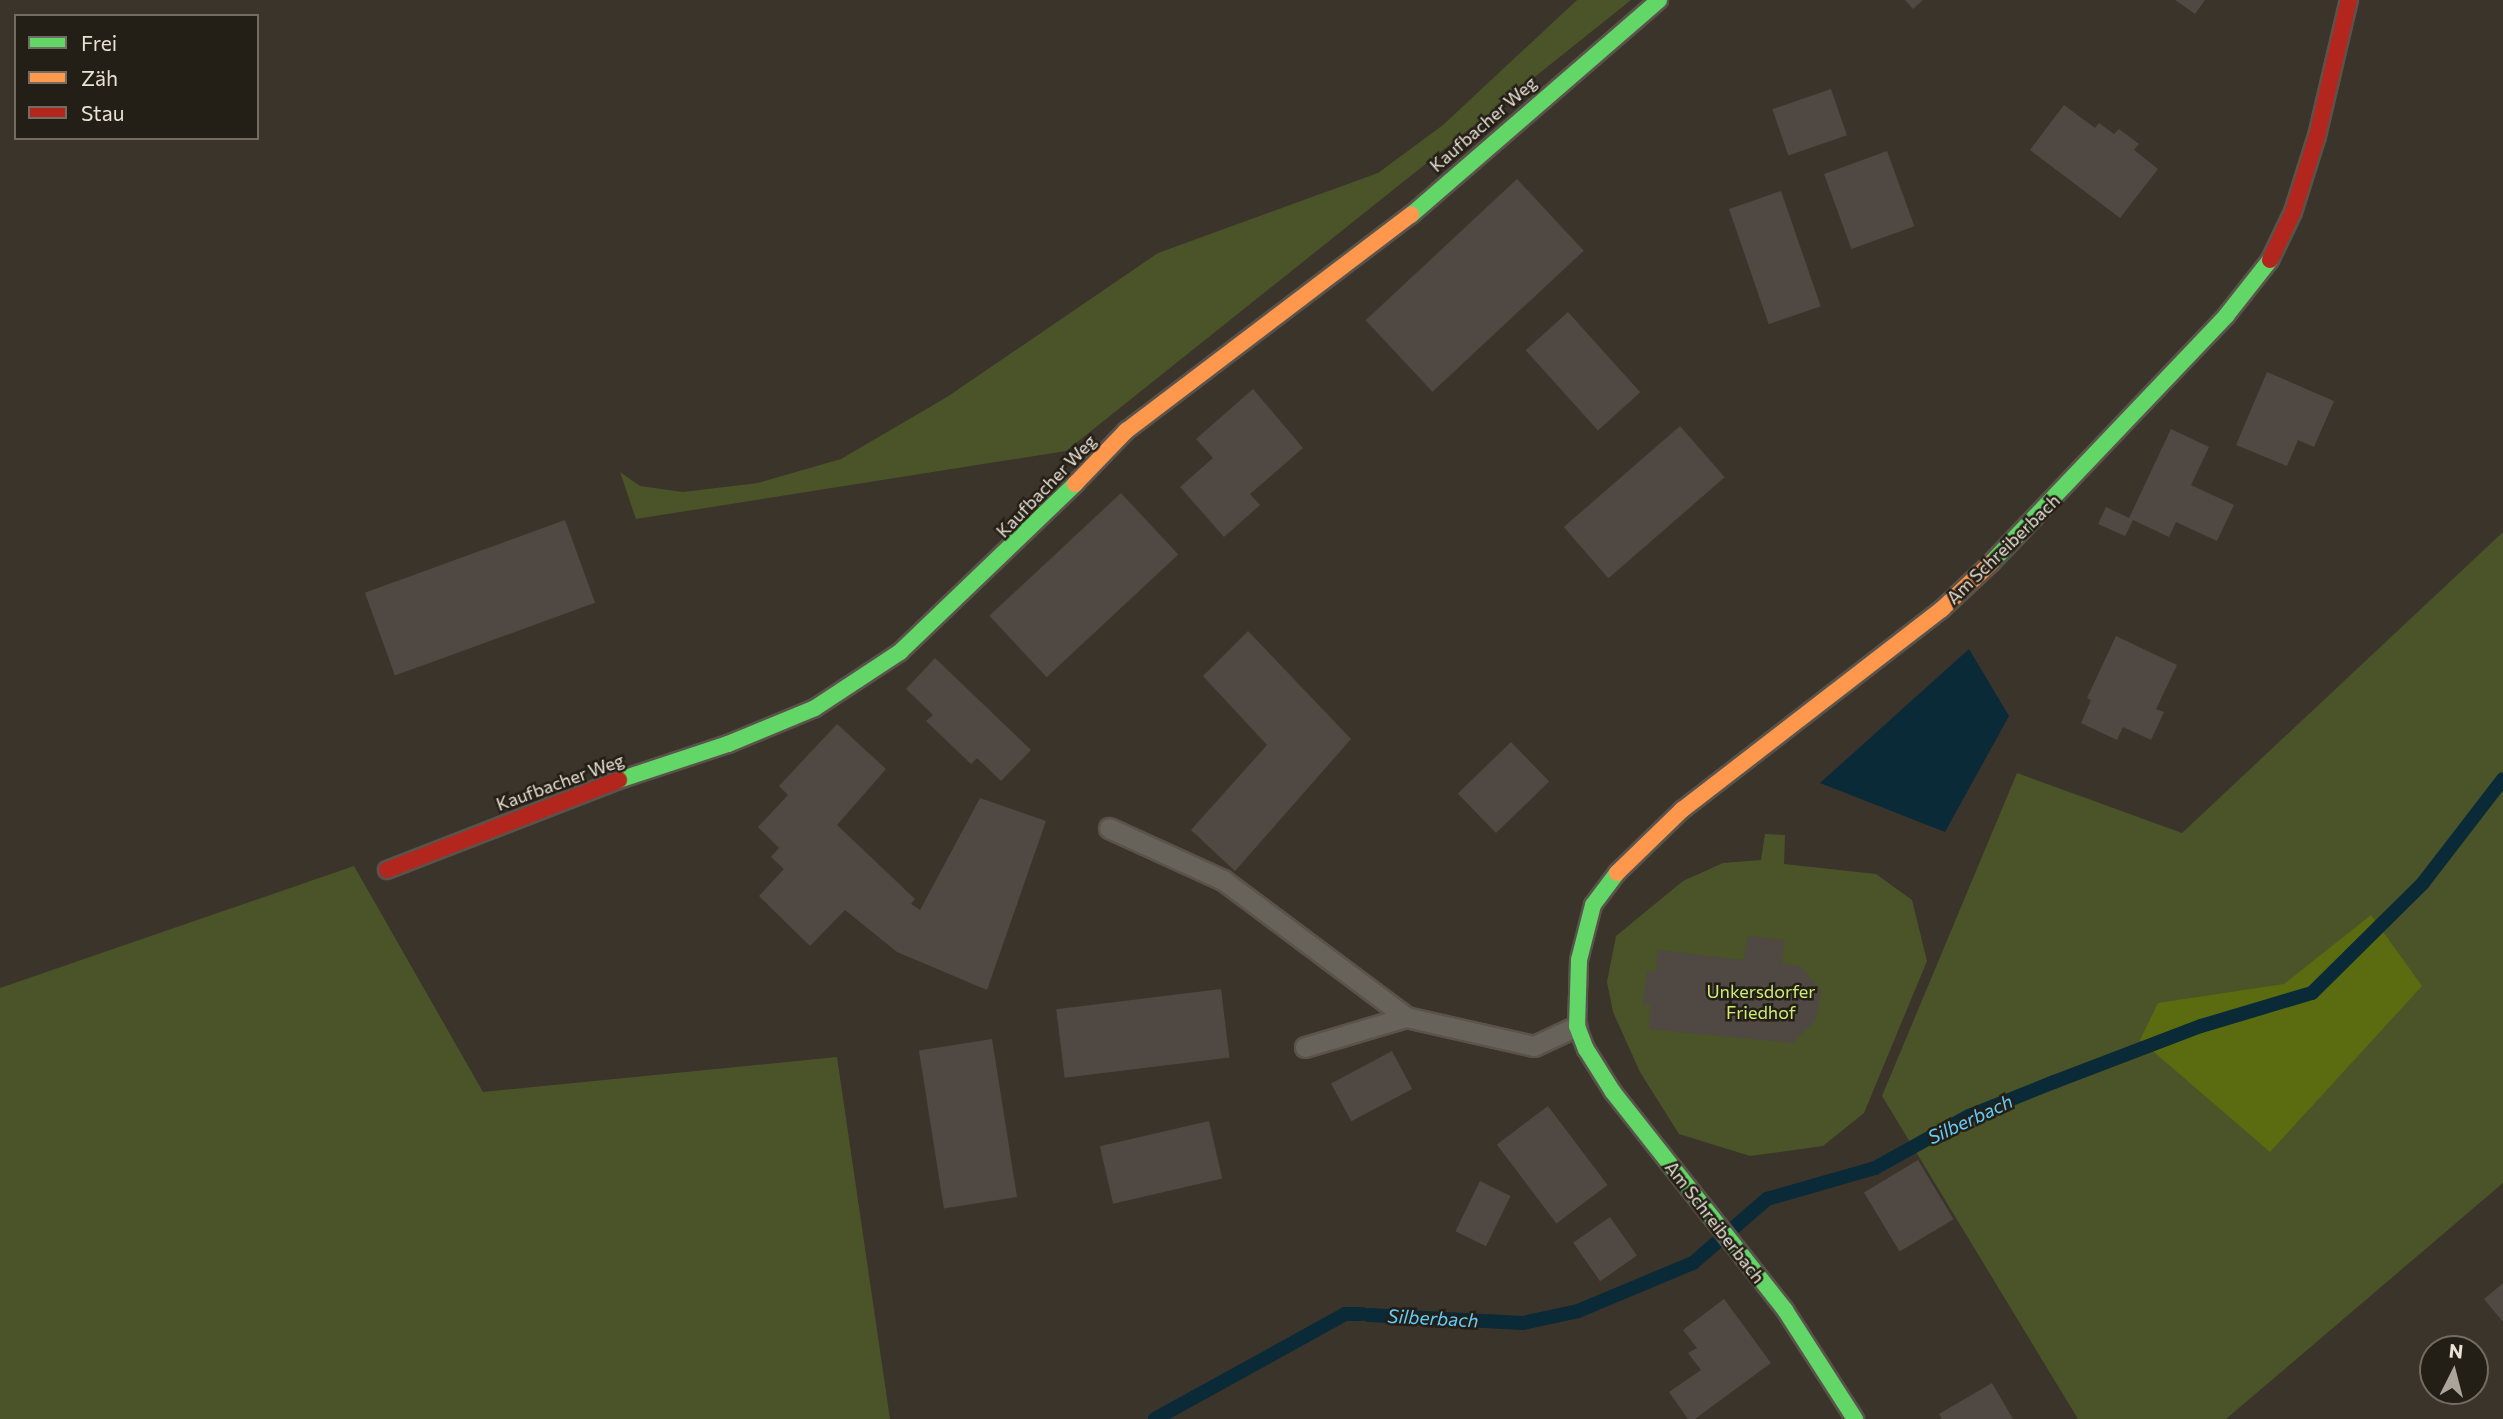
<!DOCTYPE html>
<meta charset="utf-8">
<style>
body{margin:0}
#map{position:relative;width:2503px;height:1419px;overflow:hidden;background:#3b342b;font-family:Commissioner,sans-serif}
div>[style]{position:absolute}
.green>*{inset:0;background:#4a5428}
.forest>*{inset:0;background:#5b6b10}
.water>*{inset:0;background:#0a2a37}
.stream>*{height:14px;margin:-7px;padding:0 7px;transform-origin:7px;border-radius:7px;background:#0a2a37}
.building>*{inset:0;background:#504843;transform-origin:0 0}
.roads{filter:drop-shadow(2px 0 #59534b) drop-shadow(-2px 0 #59534b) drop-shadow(0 2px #59534b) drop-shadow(0 -2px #59534b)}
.lane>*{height:19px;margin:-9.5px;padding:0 9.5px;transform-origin:9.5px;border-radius:9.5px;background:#67625a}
.fast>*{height:16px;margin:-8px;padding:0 8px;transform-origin:8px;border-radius:8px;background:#63d668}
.slow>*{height:16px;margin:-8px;padding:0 8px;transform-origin:8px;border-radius:8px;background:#ff974d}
.jam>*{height:16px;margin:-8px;padding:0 8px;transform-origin:8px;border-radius:8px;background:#b3261e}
span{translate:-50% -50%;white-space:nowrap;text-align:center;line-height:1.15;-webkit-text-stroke:5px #231e16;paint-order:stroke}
.street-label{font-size:18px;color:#e8e1d6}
.park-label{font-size:18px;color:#ceed73}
.water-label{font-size:19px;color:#61cdff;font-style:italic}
.legend{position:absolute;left:14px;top:14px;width:245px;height:126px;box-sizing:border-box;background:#231e16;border:2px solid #726c63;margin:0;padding:9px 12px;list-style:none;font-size:21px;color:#e8e1d6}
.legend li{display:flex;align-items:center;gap:14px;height:35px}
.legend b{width:35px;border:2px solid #726c63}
.north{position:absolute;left:2419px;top:1335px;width:70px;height:70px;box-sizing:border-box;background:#231e16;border:2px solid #726c63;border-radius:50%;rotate:6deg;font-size:19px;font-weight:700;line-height:28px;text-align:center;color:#e8e1d6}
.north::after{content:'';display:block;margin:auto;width:24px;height:32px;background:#aba49a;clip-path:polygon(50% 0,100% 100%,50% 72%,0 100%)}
</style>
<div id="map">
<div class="green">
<div style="clip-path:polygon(1577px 0,1631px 0,1066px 451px,636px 519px,620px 472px,640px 486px,683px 492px,758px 483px,841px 459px,947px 397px,1158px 253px,1378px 173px,1443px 125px)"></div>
<div style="clip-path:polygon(2503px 532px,2503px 1183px,2226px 1419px,2078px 1419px,1882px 1096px,2017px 773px,2182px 833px)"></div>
<div style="clip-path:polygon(1765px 834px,1785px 835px,1784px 864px,1876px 874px,1912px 900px,1927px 961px,1864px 1113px,1823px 1146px,1750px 1156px,1679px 1134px,1640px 1072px,1613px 1012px,1607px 982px,1616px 936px,1683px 881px,1723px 863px,1761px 860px)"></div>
<div style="clip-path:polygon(354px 866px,483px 1092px,837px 1057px,890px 1419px,0 1419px,0 988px)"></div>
</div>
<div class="forest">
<div style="clip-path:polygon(2371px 915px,2422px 986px,2270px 1152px,2140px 1040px,2158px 1003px,2284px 984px)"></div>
</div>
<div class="water">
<div style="clip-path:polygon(1969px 649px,2009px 716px,1945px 832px,1820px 783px)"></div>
</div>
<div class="stream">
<div style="left:1369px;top:1315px;width:154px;rotate:3deg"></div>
<div style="left:1523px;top:1323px;width:56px;rotate:-12.3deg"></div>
<div style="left:1578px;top:1311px;width:125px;rotate:-22.7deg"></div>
<div style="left:1693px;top:1263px;width:98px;rotate:-40.9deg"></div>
<div style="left:1767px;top:1199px;width:112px;rotate:-16deg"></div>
<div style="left:1875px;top:1168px;width:107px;rotate:-29deg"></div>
<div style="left:1969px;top:1116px;width:92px;rotate:-21.8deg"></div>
<div style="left:2054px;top:1082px;width:157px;rotate:-20.9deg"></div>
<div style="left:2201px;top:1026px;width:116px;rotate:-16.6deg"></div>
<div style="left:2312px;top:993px;width:156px;rotate:-44.7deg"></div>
<div style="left:2423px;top:883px;width:131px;rotate:-52.4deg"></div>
<div style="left:1155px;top:1419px;width:217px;rotate:-28.9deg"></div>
<div style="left:1345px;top:1314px;width:17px"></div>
</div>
<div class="building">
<div style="clip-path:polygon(1905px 0,1923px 0,1913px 9px)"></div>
<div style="clip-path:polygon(2175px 0,2205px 0,2195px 14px)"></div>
<div style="left:1831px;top:89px;width:49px;height:62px;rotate:71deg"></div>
<div style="clip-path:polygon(2064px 105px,2095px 128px,2099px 123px,2114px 134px,2119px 129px,2139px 144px,2134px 150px,2158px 169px,2120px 218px,2030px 150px)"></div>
<div style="left:1887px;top:151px;width:80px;height:67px;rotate:70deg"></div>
<div style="left:1517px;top:179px;width:98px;height:207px;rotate:47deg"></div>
<div style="left:1781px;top:191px;width:122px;height:55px;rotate:71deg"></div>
<div style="left:1568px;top:312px;width:108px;height:57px;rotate:48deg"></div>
<div style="clip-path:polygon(2267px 372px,2334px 401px,2314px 447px,2298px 440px,2287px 466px,2236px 445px)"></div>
<div style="clip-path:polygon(1253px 389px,1303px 448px,1250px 494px,1260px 505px,1224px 537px,1180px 487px,1213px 458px,1196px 439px)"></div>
<div style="left:1680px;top:426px;width:68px;height:154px;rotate:49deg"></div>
<div style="clip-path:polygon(2171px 429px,2209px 447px,2191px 485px,2234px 505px,2217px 541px,2176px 522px,2169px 537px,2133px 520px,2125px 536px,2098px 524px,2106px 507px,2129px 518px)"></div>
<div style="left:1121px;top:493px;width:84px;height:180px;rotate:47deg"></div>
<div style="left:565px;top:520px;width:88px;height:213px;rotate:70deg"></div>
<div style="clip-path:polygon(1248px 631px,1351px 739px,1235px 871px,1191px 830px,1267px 745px,1203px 676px)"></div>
<div style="clip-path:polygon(2116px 636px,2177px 665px,2156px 709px,2164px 712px,2151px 740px,2123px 727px,2117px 740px,2081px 723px,2091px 700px,2087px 698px)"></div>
<div style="clip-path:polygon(935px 658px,1031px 750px,1001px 781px,977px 758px,971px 764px,926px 721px,933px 715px,906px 689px)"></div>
<div style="clip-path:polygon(837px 724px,886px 769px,837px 825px,915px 899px,911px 904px,920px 910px,980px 798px,1046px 821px,987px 990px,897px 952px,845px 910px,810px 946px,759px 896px,784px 869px,771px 857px,779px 848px,758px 827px,788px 795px,779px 786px)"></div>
<div style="left:1511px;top:742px;width:55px;height:74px;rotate:46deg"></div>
<div style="clip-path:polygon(1748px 936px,1784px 940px,1782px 964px,1800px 966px,1821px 991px,1816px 1020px,1793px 1043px,1649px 1029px,1651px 1005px,1643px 1004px,1647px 971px,1656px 972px,1658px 950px,1744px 960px)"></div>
<div style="left:1221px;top:989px;width:69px;height:166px;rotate:83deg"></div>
<div style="left:992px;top:1039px;width:160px;height:74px;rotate:81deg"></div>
<div style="left:1392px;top:1051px;width:43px;height:69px;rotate:62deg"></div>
<div style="left:1548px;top:1106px;width:99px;height:64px;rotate:53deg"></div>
<div style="left:1209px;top:1121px;width:59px;height:112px;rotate:77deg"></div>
<div style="left:1918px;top:1160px;width:69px;height:63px;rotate:59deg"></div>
<div style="left:1480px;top:1181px;width:34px;height:56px;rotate:26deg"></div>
<div style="left:1610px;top:1217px;width:47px;height:45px;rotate:55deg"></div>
<div style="clip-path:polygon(2503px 1283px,2503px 1322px,2484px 1299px)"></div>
<div style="clip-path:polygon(1724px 1299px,1771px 1363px,1695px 1419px,1688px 1419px,1669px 1392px,1701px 1370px,1688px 1353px,1697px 1348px,1683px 1330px)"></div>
<div style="clip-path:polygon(1992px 1383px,2013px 1419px,1942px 1419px,1939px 1414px)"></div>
</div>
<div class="roads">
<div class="lane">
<div style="left:1109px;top:828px;width:125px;rotate:24.5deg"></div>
<div style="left:1223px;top:880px;width:229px;rotate:36.8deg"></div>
<div style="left:1305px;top:1047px;width:105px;rotate:-16.5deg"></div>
<div style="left:1406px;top:1017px;width:131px;rotate:12.8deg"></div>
<div style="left:1534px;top:1046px;width:47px;rotate:-24.9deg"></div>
</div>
<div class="fast">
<div style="left:1411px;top:215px;width:328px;rotate:-40.9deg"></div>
<div style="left:1991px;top:563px;width:341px;rotate:-46.4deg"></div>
<div style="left:2226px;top:316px;width:71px;rotate:-51.8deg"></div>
<div style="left:619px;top:780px;width:115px;rotate:-18.3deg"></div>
<div style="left:728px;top:744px;width:94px;rotate:-22.5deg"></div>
<div style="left:815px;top:708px;width:102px;rotate:-33.4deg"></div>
<div style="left:900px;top:652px;width:243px;rotate:-43.8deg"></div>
<div style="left:1617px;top:873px;width:40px;rotate:127deg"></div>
<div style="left:1593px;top:905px;width:57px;rotate:104.3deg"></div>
<div style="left:1579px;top:960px;width:66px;rotate:91.7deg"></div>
<div style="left:1577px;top:1026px;width:25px;rotate:69deg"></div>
<div style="left:1586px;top:1049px;width:51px;rotate:57.9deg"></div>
<div style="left:1613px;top:1092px;width:278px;rotate:51.7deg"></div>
<div style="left:1785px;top:1310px;width:130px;rotate:57.3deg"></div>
</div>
<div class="slow">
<div style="left:1075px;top:484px;width:74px;rotate:-46.1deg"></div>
<div style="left:1126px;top:431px;width:358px;rotate:-37.2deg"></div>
<div style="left:1617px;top:873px;width:91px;rotate:-44.1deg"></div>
<div style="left:1682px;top:810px;width:329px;rotate:-37.7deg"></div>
<div style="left:1942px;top:609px;width:67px;rotate:-43.2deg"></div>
</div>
<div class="jam">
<div style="left:2270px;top:260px;width:53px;rotate:-64.4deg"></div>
<div style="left:2293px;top:212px;width:80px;rotate:-72.5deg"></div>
<div style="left:2317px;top:136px;width:140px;rotate:-76.8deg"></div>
<div style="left:387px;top:870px;width:249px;rotate:-21.2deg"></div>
</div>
</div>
<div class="street-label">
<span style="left:1483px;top:124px;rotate:-41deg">Kaufbacher Weg</span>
<span style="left:1046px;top:486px;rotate:-46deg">Kaufbacher Weg</span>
<span style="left:2003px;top:549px;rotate:-44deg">Am Schreiberbach</span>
<span style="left:560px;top:782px;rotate:-20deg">Kaufbacher Weg</span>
<span style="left:1715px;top:1222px;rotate:52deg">Am Schreiberbach</span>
</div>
<div class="park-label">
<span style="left:1761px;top:1002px">Unkersdorfer<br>Friedhof</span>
</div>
<div class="water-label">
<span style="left:1970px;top:1119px;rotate:-25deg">Silberbach</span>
<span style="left:1433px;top:1318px;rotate:3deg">Silberbach</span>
</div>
<ul class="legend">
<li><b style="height:9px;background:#63d668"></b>Frei</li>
<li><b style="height:9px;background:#ff974d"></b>Zäh</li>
<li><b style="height:9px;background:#b3261e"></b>Stau</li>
</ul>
<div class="north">N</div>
</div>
